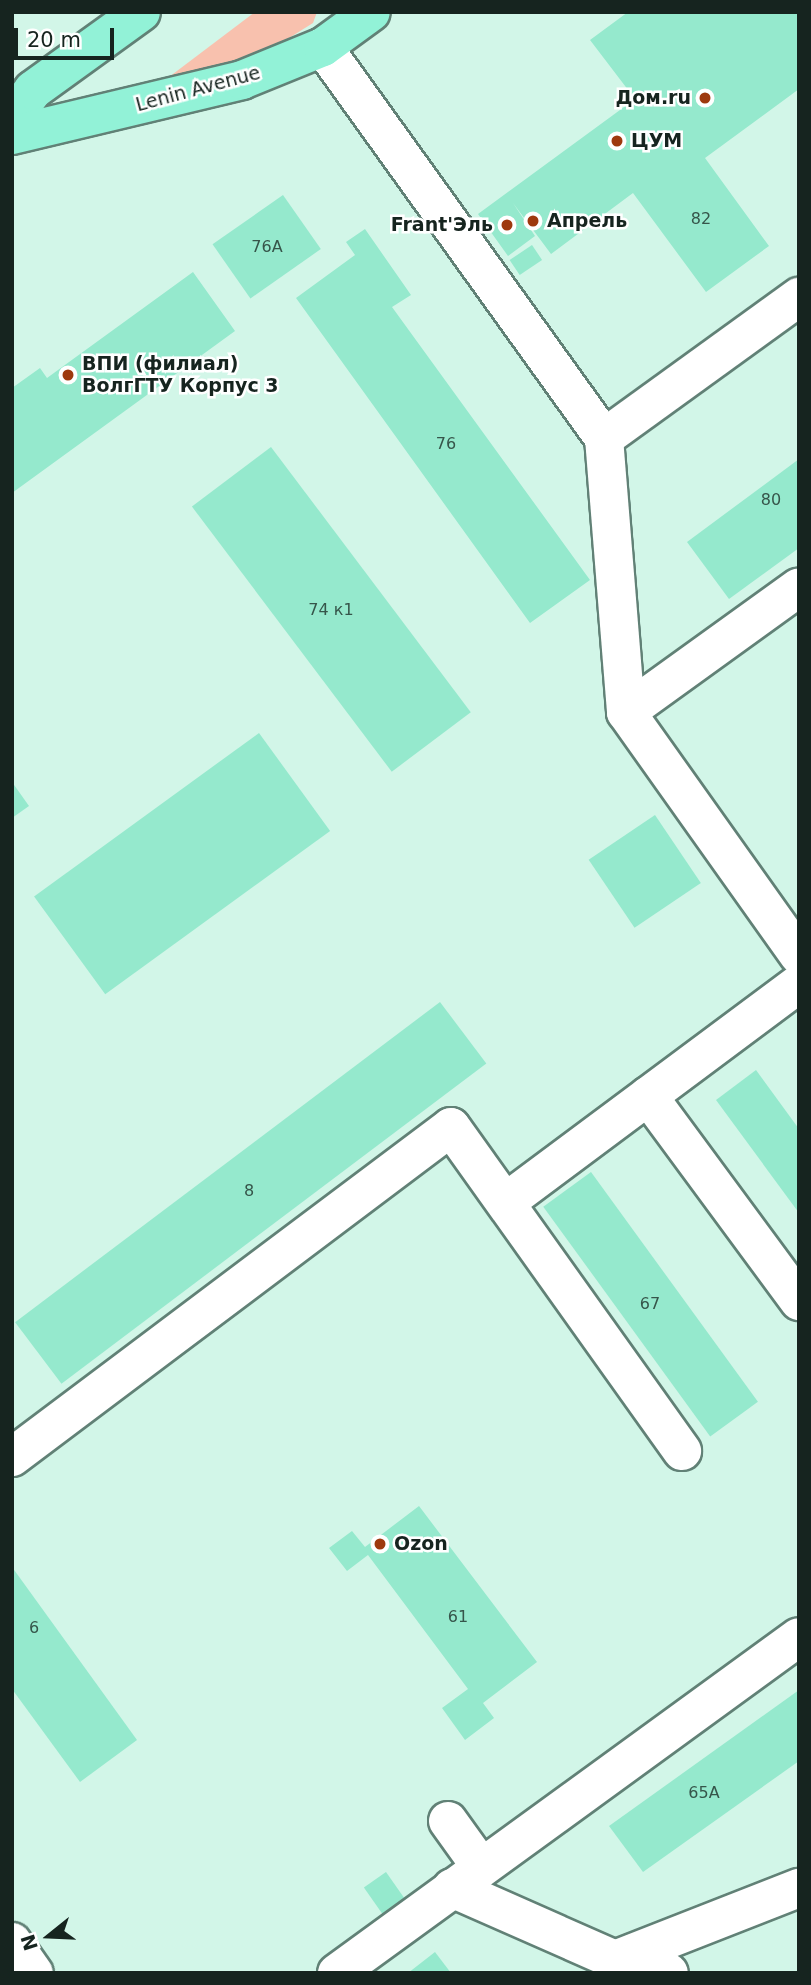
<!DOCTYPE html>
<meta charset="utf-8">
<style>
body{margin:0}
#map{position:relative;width:811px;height:1985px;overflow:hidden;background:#d2f6e8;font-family:"DejaVu Sans",sans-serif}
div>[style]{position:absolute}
.green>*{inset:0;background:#f8c1ae}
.building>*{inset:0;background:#95e9cd;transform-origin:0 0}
.roads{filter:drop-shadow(2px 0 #618176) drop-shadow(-2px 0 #618176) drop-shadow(0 2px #618176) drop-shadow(0 -2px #618176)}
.minor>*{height:38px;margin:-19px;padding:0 19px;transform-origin:19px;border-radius:19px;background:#fff}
.major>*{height:38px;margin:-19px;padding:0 19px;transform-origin:19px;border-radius:19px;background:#92f2d7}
.dots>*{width:19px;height:19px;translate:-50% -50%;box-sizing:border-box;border:4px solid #fff;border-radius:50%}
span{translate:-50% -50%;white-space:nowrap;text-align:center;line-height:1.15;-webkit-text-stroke:5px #fff;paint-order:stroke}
.number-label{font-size:16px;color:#36554a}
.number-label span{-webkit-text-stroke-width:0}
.street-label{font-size:19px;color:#16241f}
.poi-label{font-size:19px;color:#16241f;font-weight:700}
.right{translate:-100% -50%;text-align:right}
.left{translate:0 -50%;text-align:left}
.frame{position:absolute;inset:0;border:14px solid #16241f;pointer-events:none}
.north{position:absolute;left:14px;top:1901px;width:70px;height:70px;-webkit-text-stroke:5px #fff;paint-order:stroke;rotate:252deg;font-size:19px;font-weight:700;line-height:28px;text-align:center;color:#16241f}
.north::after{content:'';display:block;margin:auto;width:24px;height:32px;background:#16241f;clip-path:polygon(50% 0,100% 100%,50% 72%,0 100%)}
.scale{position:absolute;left:14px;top:28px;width:100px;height:32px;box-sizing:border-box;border:4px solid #16241f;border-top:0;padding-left:9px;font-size:21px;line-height:24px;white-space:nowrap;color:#16241f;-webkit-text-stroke:5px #fff;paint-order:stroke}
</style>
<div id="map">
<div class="green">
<div style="clip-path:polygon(255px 12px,317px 12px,313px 23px,257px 58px,225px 69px,169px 77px)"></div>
</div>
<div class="building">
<div style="clip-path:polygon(628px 12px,799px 12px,799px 89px,705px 158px,769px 246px,706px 292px,633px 193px,551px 254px,513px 203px,535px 236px,508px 256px,478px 214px,635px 99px,590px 40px)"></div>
<div style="left:283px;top:195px;width:66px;height:86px;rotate:55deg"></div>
<div style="clip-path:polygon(365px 229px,411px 295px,392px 307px,590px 580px,530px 623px,296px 298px,355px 255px,346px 242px)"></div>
<div style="left:532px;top:245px;width:18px;height:27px;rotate:56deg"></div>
<div style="clip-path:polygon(193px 272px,235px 331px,12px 493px,12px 388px,40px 368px,47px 378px)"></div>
<div style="left:271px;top:447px;width:332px;height:99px;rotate:53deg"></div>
<div style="clip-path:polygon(799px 459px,799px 548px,729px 599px,687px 542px)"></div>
<div style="left:259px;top:733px;width:121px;height:278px;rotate:54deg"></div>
<div style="clip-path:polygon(12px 782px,29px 806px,12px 818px)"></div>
<div style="left:655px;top:815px;width:82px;height:80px;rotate:56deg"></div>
<div style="left:440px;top:1002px;width:77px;height:532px;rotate:53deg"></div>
<div style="clip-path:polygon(756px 1070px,799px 1129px,799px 1213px,716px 1100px)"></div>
<div style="left:591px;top:1172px;width:284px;height:59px;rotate:54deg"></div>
<div style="clip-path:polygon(419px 1506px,537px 1662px,483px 1703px,494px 1718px,465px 1740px,442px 1708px,468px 1689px,368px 1555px,347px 1571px,329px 1548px,352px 1531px,365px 1547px)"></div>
<div style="clip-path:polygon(12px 1567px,137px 1740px,80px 1782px,12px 1689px)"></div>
<div style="clip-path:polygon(799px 1690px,799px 1761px,643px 1872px,609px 1826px)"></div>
<div style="left:386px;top:1872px;width:33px;height:27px;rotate:55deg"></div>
<div style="clip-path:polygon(435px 1952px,451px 1973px,408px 1973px)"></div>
</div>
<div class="roads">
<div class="minor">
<div style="left:323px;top:47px;width:481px;rotate:54.3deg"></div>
<div style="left:604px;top:438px;width:275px;rotate:85.4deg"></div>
<div style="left:626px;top:712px;width:298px;rotate:54.6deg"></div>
<div style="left:604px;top:438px;width:241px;rotate:-35.9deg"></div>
<div style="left:626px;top:712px;width:213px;rotate:-35.8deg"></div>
<div style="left:648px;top:1096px;width:255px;rotate:53.6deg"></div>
<div style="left:506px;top:1202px;width:365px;rotate:-36.7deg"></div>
<div style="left:12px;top:1457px;width:549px;rotate:-36.93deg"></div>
<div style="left:451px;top:1127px;width:398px;rotate:54.5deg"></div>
<div style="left:448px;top:1821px;width:57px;rotate:54.3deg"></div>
<div style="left:452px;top:1888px;width:178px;rotate:23.8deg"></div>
<div style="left:615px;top:1960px;width:198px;rotate:-21.4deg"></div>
<div style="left:12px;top:1942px;width:38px;rotate:55deg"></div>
<div style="left:634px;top:1953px;width:40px;rotate:29.7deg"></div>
<div style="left:337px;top:1973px;width:571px;rotate:-36.03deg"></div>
</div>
<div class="major">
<div style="left:12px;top:118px;width:35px;rotate:-53deg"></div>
<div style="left:33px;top:90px;width:133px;rotate:-35.8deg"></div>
<div style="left:12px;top:135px;width:236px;rotate:-13.4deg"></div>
<div style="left:242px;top:80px;width:87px;rotate:-22.2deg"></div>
<div style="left:323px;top:47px;width:59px;rotate:-36.1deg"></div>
</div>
</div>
<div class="dots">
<div style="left:705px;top:98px;background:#9e390e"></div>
<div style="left:617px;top:141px;background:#9e390e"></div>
<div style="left:533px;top:221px;background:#9e390e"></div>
<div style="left:507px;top:225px;background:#9e390e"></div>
<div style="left:68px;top:375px;background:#9e390e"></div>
<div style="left:380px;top:1544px;background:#9e390e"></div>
</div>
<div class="number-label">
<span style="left:701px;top:219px">82</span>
<span style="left:267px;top:247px">76А</span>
<span style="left:446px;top:444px">76</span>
<span style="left:771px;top:500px">80</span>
<span style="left:331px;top:610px">74 к1</span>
<span style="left:249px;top:1191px">8</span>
<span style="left:650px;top:1304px">67</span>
<span style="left:458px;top:1617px">61</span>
<span style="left:34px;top:1628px">6</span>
<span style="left:704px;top:1793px">65А</span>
</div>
<div class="street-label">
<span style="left:198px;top:89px;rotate:-15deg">Lenin Avenue</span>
</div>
<div class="poi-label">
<span class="right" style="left:691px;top:98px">Дом.ru</span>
<span class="left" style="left:631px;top:141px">ЦУМ</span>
<span class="left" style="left:547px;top:221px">Апрель</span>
<span class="right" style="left:493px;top:225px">Frant'Эль</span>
<span class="left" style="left:82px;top:375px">ВПИ (филиал)<br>ВолгГТУ Корпус 3</span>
<span class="left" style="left:394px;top:1544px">Ozon</span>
</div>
<div class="frame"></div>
<div class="north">N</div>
<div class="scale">20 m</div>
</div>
